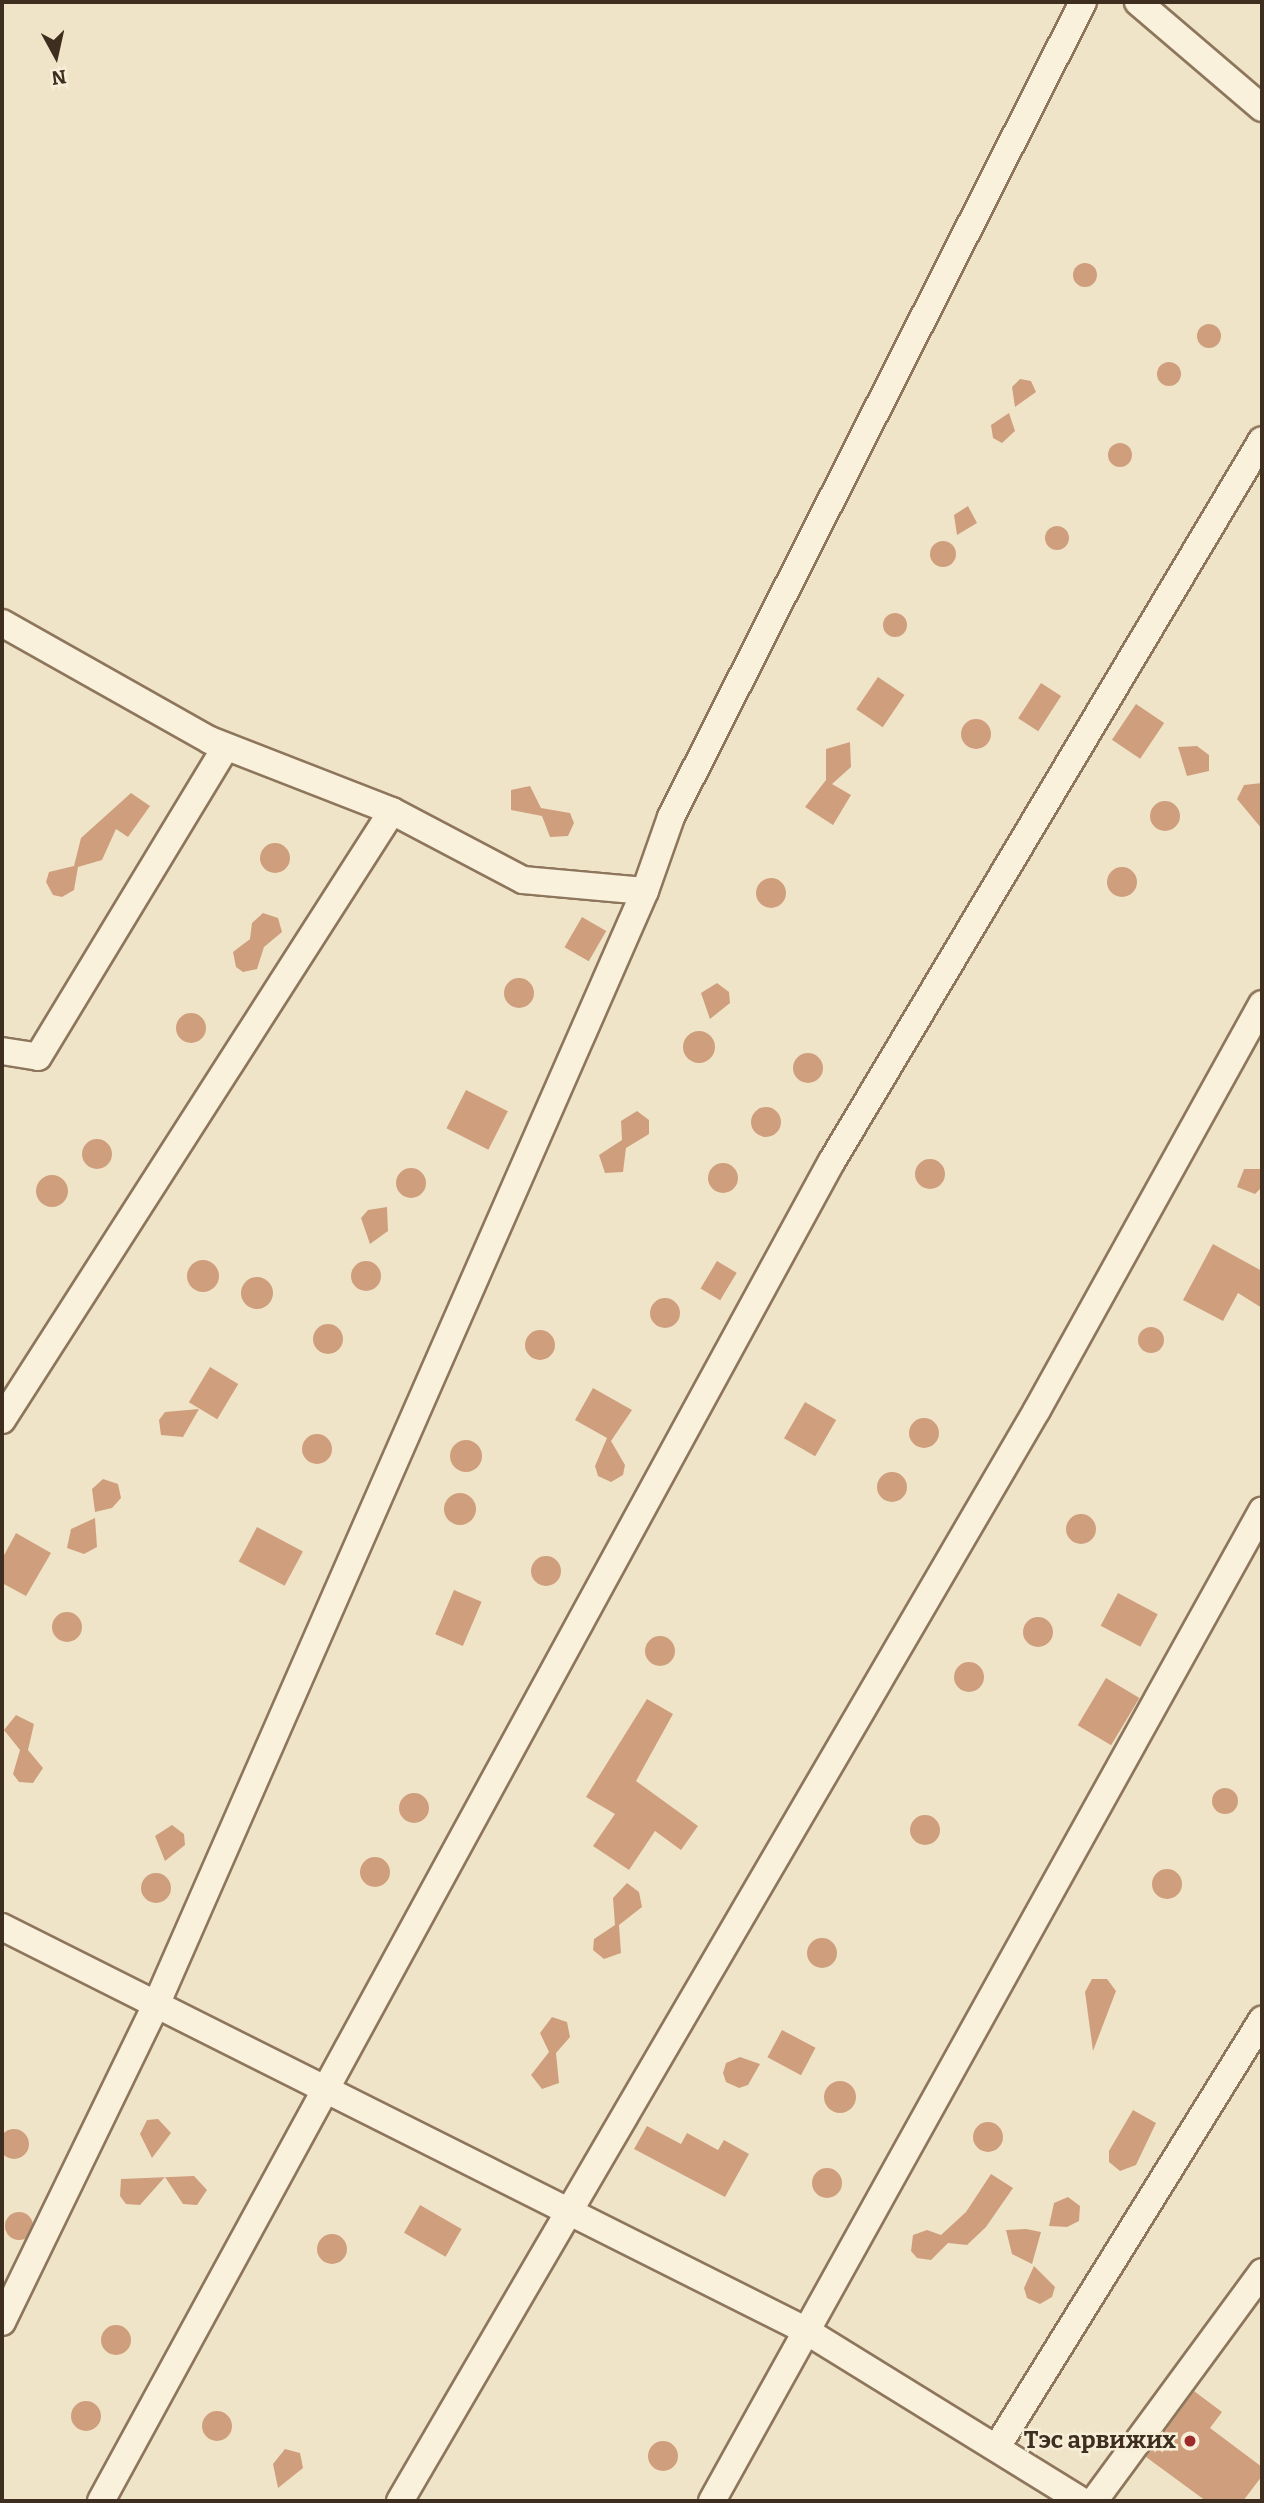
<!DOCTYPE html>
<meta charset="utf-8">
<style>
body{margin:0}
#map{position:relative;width:1264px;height:2503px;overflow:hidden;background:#f0e4c8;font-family:Bitter,serif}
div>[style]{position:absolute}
.building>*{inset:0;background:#cf9f7d;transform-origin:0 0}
.round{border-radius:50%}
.roads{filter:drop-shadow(2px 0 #8d765c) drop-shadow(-2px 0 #8d765c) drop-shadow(0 2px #8d765c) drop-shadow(0 -2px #8d765c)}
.minor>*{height:26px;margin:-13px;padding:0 13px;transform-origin:13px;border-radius:13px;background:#faf1dc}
.dots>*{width:19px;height:19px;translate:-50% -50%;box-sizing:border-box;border:4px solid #f7eed8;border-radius:50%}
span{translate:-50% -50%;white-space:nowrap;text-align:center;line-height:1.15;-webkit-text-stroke:5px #f7eed8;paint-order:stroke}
.poi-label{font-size:24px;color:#3d2e20;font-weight:700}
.right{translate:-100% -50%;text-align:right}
.frame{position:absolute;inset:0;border:4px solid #3d2e20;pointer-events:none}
.north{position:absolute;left:21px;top:21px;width:70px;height:70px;-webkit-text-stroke:5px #f7eed8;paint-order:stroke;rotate:172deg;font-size:19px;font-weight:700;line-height:28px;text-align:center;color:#3d2e20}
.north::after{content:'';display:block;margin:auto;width:24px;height:32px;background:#3d2e20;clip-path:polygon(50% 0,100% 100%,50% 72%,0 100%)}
</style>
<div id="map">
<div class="building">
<div class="round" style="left:1073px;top:263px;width:24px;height:24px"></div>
<div class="round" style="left:1197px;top:324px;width:24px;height:24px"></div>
<div class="round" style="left:1157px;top:362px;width:24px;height:24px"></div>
<div style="clip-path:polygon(1020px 379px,1031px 381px,1036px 392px,1015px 407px,1012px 387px)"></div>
<div style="clip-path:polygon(1009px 413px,1015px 431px,1002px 443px,993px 438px,991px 425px)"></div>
<div class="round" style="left:1108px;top:443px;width:24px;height:24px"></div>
<div style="clip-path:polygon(968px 506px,977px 523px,957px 535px,954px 515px)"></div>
<div class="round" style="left:1045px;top:526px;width:24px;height:24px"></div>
<div class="round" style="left:930px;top:541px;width:26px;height:26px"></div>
<div class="round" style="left:883px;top:613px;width:24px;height:24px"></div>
<div style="left:878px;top:677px;width:32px;height:39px;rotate:34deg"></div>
<div style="left:1041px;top:683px;width:24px;height:42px;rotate:33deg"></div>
<div style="left:1136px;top:704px;width:34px;height:43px;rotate:34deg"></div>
<div class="round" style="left:961px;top:719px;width:30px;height:30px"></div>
<div style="clip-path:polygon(850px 742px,851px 767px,832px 784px,851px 795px,833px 825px,805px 807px,826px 780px,826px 749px)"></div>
<div style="clip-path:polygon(1197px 746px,1209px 755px,1209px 771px,1187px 776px,1178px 747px)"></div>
<div style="clip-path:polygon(1262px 783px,1262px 829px,1237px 799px,1244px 785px)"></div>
<div style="clip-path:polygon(530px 786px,541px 808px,570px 813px,574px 823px,568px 836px,550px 837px,542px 816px,511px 810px,511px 790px)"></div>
<div style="clip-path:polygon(131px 793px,150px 806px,128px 837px,116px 829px,102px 860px,78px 867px,74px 890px,62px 897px,53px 895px,46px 882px,49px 872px,74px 866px,81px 838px)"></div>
<div class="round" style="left:1150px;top:801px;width:30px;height:30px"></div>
<div class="round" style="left:260px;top:843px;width:30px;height:30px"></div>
<div class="round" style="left:1107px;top:867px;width:30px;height:30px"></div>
<div class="round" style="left:756px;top:878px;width:30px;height:30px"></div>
<div style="clip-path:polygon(263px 913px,278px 918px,282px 932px,264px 947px,257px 969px,243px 972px,236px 967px,233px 952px,250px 939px,252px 923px)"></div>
<div style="left:582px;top:917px;width:28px;height:35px;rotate:30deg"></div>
<div class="round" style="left:504px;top:978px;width:30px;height:30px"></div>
<div style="clip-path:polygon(717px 983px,729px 992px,730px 1003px,710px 1019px,701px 993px)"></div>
<div class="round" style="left:176px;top:1013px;width:30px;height:30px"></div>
<div class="round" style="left:683px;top:1031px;width:32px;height:32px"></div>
<div class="round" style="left:793px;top:1053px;width:30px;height:30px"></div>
<div style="left:466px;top:1090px;width:47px;height:43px;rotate:27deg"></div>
<div class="round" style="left:751px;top:1107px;width:30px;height:30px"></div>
<div style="clip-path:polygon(637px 1111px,649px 1120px,649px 1134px,626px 1148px,623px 1172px,605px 1173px,599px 1155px,622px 1140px,621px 1121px)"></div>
<div class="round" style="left:82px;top:1139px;width:30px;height:30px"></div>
<div class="round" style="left:915px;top:1159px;width:30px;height:30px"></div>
<div class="round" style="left:708px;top:1163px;width:30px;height:30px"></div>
<div class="round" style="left:396px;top:1168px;width:30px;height:30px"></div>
<div style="clip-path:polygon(1244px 1169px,1262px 1169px,1262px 1187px,1255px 1194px,1237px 1187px)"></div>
<div class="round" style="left:36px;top:1175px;width:32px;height:32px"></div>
<div style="clip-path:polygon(387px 1207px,388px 1231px,370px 1244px,361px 1218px,368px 1210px)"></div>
<div style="clip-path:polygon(1213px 1244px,1262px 1271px,1262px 1308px,1238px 1293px,1223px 1321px,1183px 1300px)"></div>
<div class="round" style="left:187px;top:1260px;width:32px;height:32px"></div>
<div class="round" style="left:351px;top:1261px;width:30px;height:30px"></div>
<div style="left:717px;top:1261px;width:23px;height:32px;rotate:31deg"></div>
<div class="round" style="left:241px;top:1277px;width:32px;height:32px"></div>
<div class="round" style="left:650px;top:1298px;width:30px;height:30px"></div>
<div class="round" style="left:313px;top:1324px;width:30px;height:30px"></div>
<div class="round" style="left:1138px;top:1327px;width:26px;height:26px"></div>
<div class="round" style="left:525px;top:1330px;width:30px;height:30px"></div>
<div style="left:210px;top:1367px;width:33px;height:41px;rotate:31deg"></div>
<div style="clip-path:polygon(593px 1388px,632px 1410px,611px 1441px,625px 1465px,623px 1475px,611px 1482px,598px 1476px,595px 1466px,607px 1438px,575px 1420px)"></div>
<div style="left:805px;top:1402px;width:36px;height:42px;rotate:30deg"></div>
<div style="clip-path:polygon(199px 1409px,183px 1437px,161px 1435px,159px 1420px,165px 1412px)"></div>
<div class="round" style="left:909px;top:1418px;width:30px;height:30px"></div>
<div class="round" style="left:302px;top:1434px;width:30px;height:30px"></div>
<div class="round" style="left:450px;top:1440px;width:32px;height:32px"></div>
<div class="round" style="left:877px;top:1472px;width:30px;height:30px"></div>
<div style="clip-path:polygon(103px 1479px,118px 1484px,121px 1498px,112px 1508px,95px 1512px,92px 1489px)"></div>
<div class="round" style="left:444px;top:1493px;width:32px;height:32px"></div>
<div class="round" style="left:1066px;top:1514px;width:30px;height:30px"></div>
<div style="clip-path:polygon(95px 1518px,97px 1547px,84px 1554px,67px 1548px,71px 1529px)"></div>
<div style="left:257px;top:1527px;width:52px;height:39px;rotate:28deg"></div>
<div style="clip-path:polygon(16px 1533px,51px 1553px,26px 1596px,2px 1583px,2px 1559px)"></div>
<div class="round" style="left:531px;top:1556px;width:30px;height:30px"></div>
<div style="left:454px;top:1590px;width:30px;height:48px;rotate:23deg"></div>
<div style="left:1118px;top:1593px;width:45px;height:37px;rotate:28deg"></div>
<div class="round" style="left:52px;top:1612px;width:30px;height:30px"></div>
<div class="round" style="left:1023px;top:1617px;width:30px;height:30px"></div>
<div class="round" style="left:645px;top:1636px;width:30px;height:30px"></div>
<div class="round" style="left:954px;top:1662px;width:30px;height:30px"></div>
<div style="left:1106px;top:1678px;width:39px;height:55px;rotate:31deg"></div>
<div style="clip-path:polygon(647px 1699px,673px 1714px,636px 1781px,698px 1826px,681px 1850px,655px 1831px,629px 1870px,593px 1846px,615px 1814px,586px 1797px)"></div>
<div style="clip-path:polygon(16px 1715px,34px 1724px,28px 1750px,43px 1768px,33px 1783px,19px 1782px,13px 1774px,20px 1750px,4px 1730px)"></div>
<div class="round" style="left:1212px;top:1788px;width:26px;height:26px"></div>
<div class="round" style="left:399px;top:1793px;width:30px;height:30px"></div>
<div class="round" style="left:910px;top:1815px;width:30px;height:30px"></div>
<div style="clip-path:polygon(172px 1825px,184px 1834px,185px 1845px,165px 1861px,155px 1836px)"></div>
<div class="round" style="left:360px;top:1857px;width:30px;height:30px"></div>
<div class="round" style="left:1152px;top:1869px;width:30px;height:30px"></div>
<div class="round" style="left:141px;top:1873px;width:30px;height:30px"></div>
<div style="clip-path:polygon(627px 1883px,639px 1892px,642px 1907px,619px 1925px,621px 1953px,604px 1959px,593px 1950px,594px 1939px,615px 1925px,613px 1898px)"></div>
<div class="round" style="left:807px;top:1938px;width:30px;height:30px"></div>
<div style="clip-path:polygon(1092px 1979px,1107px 1979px,1116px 1991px,1093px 2051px,1085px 1992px)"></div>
<div style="clip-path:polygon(552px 2017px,567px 2022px,570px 2037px,556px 2053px,559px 2083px,542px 2089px,531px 2075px,549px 2052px,540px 2033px)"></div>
<div style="left:782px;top:2030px;width:38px;height:31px;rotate:28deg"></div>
<div style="clip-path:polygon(740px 2057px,760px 2064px,748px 2085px,739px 2088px,726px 2082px,723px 2073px,726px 2063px)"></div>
<div class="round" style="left:824px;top:2081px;width:32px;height:32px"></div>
<div style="clip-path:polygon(1133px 2110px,1156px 2123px,1136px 2165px,1120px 2171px,1109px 2162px,1109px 2151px)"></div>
<div style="clip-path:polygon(158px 2119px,171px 2133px,152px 2158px,140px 2134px,147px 2120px)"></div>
<div class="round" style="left:973px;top:2122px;width:30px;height:30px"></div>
<div style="clip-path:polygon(647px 2126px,681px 2144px,687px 2133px,718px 2150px,724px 2140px,749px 2154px,725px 2197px,634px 2149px)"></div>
<div class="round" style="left:-1px;top:2129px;width:30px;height:30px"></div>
<div class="round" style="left:812px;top:2168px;width:30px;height:30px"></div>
<div style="clip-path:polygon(991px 2174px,1013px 2188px,986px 2227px,967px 2245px,948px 2243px,931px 2260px,917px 2258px,911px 2251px,913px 2235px,927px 2230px,941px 2235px,966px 2212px)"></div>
<div style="clip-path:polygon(194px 2176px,207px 2190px,197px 2205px,183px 2204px,165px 2177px,140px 2205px,126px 2204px,120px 2196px,121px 2179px)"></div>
<div style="clip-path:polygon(1068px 2197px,1080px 2206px,1079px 2221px,1067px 2227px,1049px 2226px,1054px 2203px)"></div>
<div style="left:420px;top:2205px;width:48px;height:32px;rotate:30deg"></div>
<div class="round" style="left:5px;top:2212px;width:28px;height:28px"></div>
<div style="clip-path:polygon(1026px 2229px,1041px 2232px,1032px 2264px,1012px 2254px,1006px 2230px)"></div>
<div class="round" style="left:317px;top:2234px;width:30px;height:30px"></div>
<div style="clip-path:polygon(1034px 2266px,1055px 2287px,1052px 2297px,1040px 2304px,1027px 2298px,1024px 2288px)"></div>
<div class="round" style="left:101px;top:2325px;width:30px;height:30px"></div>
<div style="clip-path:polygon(1194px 2391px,1222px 2412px,1210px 2428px,1262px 2467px,1262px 2476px,1243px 2501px,1206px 2501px,1146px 2457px)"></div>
<div class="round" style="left:71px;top:2401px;width:30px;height:30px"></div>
<div class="round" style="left:202px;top:2411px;width:30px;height:30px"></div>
<div class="round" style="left:648px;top:2441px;width:30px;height:30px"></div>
<div style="clip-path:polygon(285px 2449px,300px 2453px,303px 2468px,278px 2488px,273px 2464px)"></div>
</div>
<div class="roads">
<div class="minor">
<div style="left:1138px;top:2px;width:163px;rotate:40.5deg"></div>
<div style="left:2px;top:623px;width:239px;rotate:29.4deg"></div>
<div style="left:210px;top:740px;width:195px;rotate:21.3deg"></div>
<div style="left:392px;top:811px;width:148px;rotate:27.8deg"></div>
<div style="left:523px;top:880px;width:122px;rotate:5.2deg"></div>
<div style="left:2px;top:1051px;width:36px;rotate:9deg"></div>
<div style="left:38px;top:1057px;width:361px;rotate:-58.8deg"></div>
<div style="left:2px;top:1420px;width:723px;rotate:-57.36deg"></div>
<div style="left:2px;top:1927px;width:896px;rotate:26.65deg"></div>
<div style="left:803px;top:2329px;width:327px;rotate:31.7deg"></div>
<div style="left:2px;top:2322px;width:352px;rotate:-64.1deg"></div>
<div style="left:156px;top:2005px;width:1217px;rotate:-66.3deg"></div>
<div style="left:645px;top:891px;width:78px;rotate:-70.6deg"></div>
<div style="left:671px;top:817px;width:913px;rotate:-63.18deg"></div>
<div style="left:997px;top:2447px;width:503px;rotate:-58.18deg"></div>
<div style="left:101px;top:2501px;width:1526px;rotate:-61.39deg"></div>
<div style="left:832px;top:1161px;width:839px;rotate:-59.19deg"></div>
<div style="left:400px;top:2501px;width:1263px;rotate:-59.72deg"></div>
<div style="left:1037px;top:1410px;width:464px;rotate:-61deg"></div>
<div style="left:712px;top:2501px;width:1133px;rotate:-60.95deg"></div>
<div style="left:1094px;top:2501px;width:284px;rotate:-53.7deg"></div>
</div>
</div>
<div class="dots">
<div style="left:1190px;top:2441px;background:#9e2a2b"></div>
</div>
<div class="poi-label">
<span class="right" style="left:1176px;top:2441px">Тэс арвижих</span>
</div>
<div class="frame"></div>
<div class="north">N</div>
</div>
